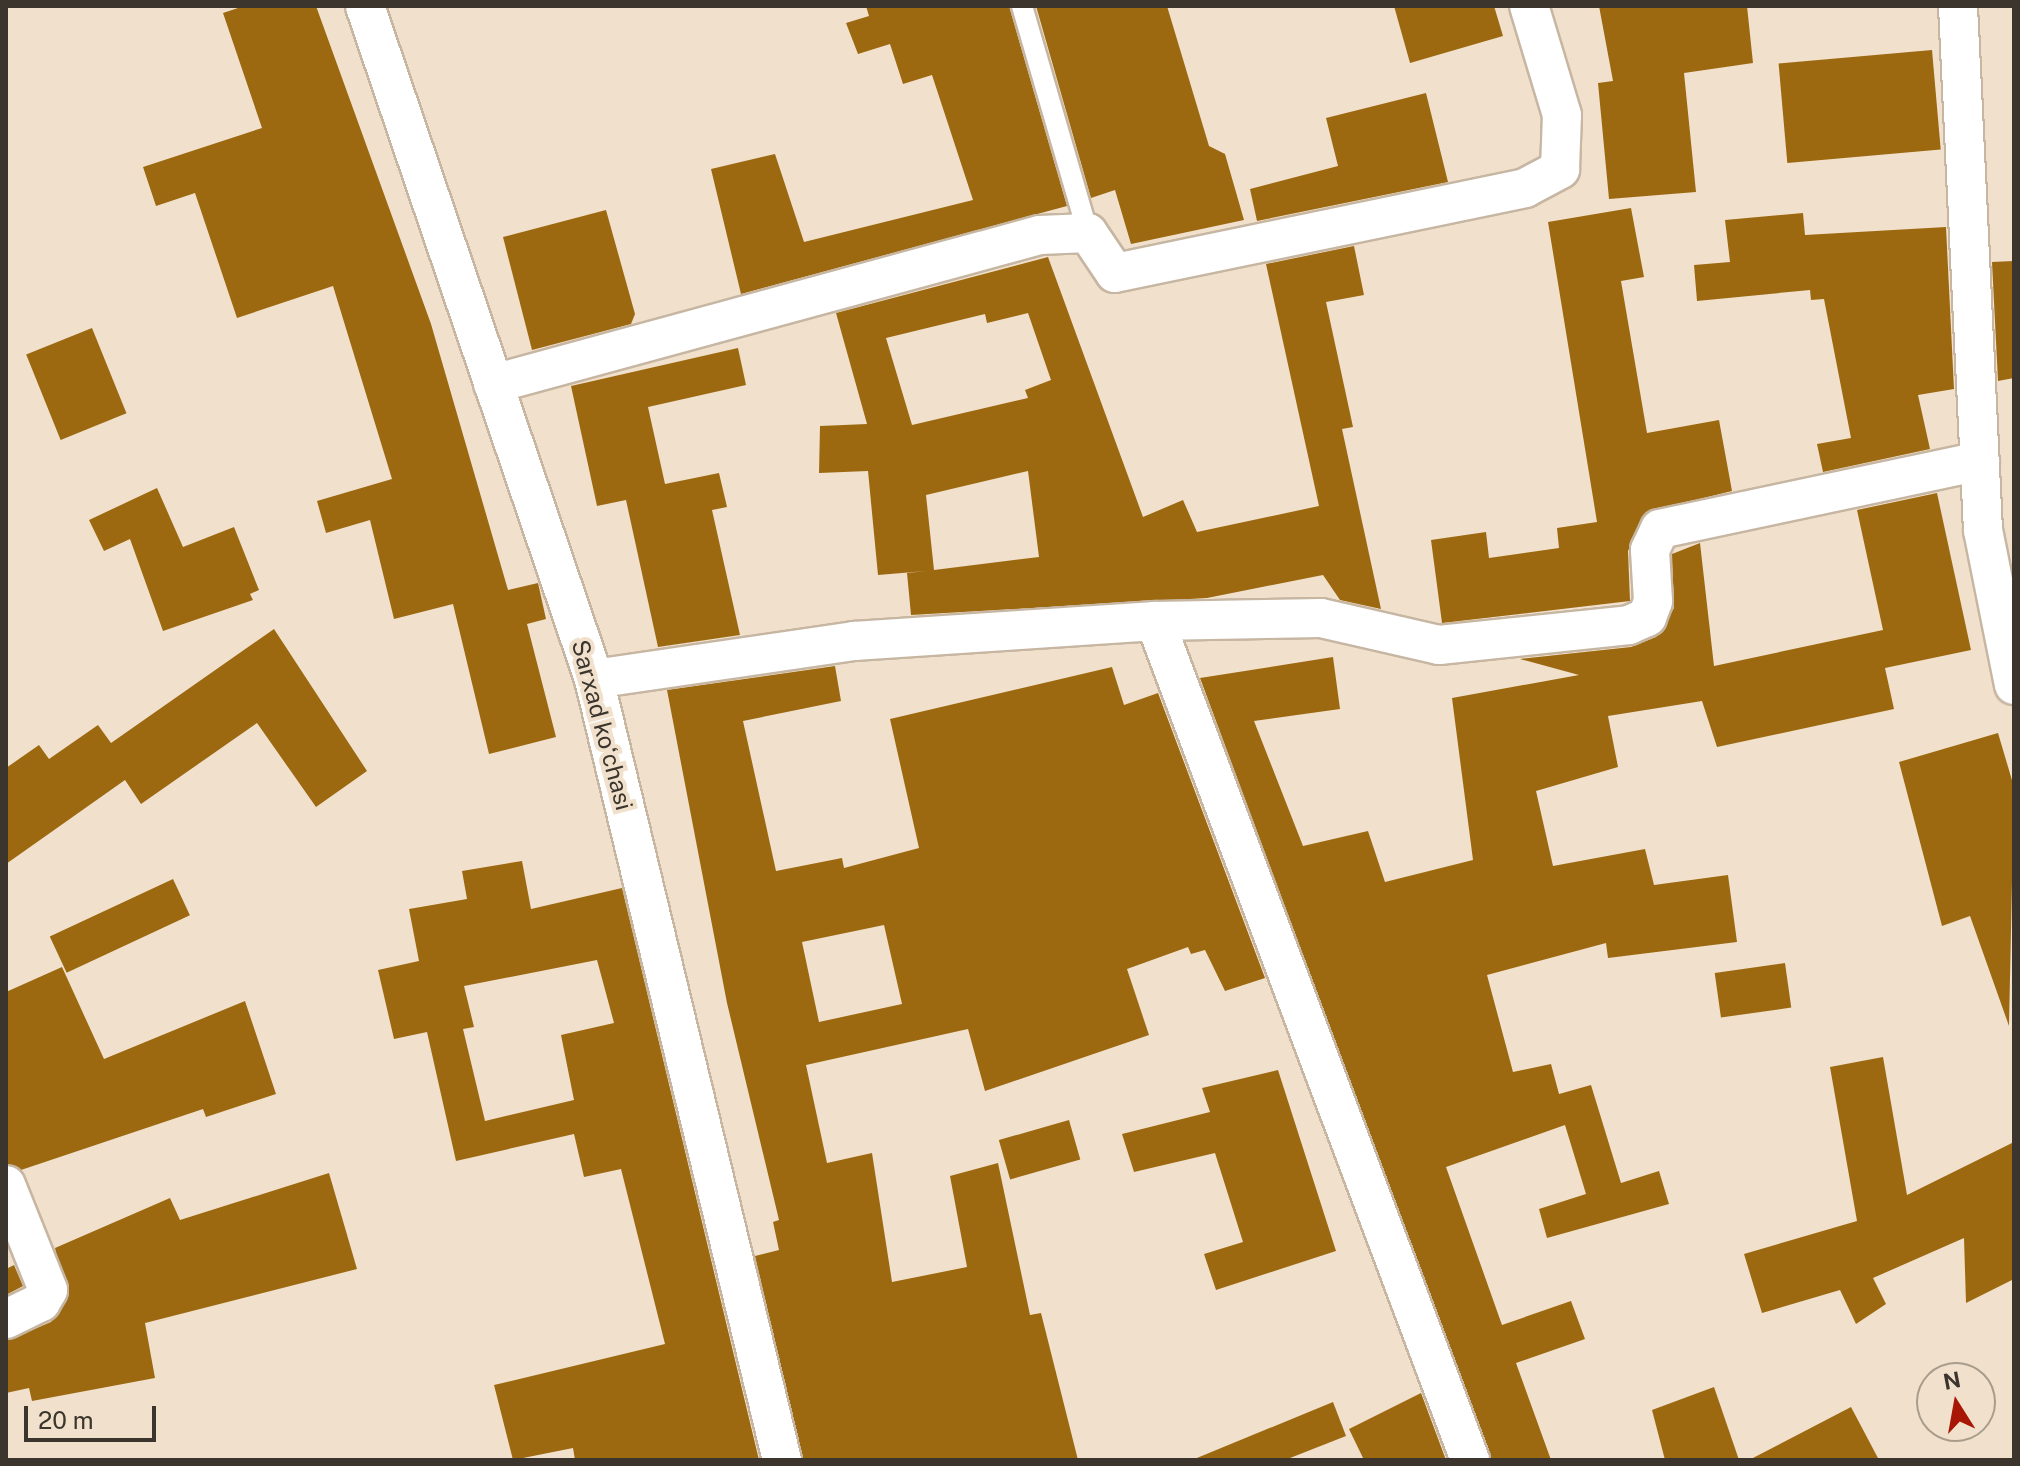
<!DOCTYPE html>
<meta charset="utf-8">
<style>
body{margin:0}
#map{position:relative;width:2020px;height:1466px;overflow:hidden;background:#f1e1cc;font-family:"Public Sans",sans-serif}
div>[style]{position:absolute}
.building>*{inset:0;background:#9c6911;transform-origin:0 0}
.roads{filter:drop-shadow(2px 0 #c6b6a2) drop-shadow(-2px 0 #c6b6a2) drop-shadow(0 2px #c6b6a2) drop-shadow(0 -2px #c6b6a2)}
.lane>*{height:20px;margin:-10px;padding:0 10px;transform-origin:10px;border-radius:10px;background:#fff}
.street>*{height:38px;margin:-19px;padding:0 19px;transform-origin:19px;border-radius:19px;background:#fff}
span{translate:-50% -50%;white-space:nowrap;text-align:center;line-height:1.15;-webkit-text-stroke:8px #f1e1cc;paint-order:stroke}
.street-label{font-size:24px;color:#3b352d}
.frame{position:absolute;inset:0;border:8px solid #3b352d;pointer-events:none}
.north{position:absolute;left:1916px;top:1362px;width:80px;height:80px;box-sizing:border-box;background:#f1e1cc;border:2px solid #a89c8c;border-radius:50%;rotate:349deg;font-size:22px;font-weight:700;line-height:32px;text-align:center;color:#3b352d}
.north::after{content:'';display:block;margin:auto;width:28px;height:36px;background:#a81705;clip-path:polygon(50% 0,100% 100%,50% 72%,0 100%)}
.scale{position:absolute;left:24px;top:1406px;width:132px;height:36px;box-sizing:border-box;border:4px solid #3b352d;border-top:0;padding-left:10px;font-size:24px;line-height:28px;white-space:nowrap;color:#3b352d;-webkit-text-stroke:6px #f1e1cc;paint-order:stroke}
</style>
<div id="map">
<div class="building">
<div style="clip-path:polygon(244px 6px,316px 6px,431px 324px,508px 590px,538px 583px,546px 619px,527px 624px,556px 737px,489px 754px,453px 604px,394px 619px,370px 520px,326px 533px,317px 501px,392px 479px,333px 286px,237px 318px,195px 193px,156px 206px,143px 167px,262px 128px,223px 13px)"></div>
<div style="clip-path:polygon(866px 6px,1009px 6px,1067px 206px,741px 294px,711px 169px,775px 154px,804px 242px,973px 200px,932px 75px,903px 84px,890px 44px,858px 54px,846px 23px,869px 16px)"></div>
<div style="clip-path:polygon(1036px 6px,1167px 6px,1209px 146px,1225px 154px,1244px 220px,1131px 244px,1115px 190px,1091px 198px)"></div>
<div style="clip-path:polygon(1394px 6px,1494px 6px,1503px 36px,1410px 63px)"></div>
<div style="clip-path:polygon(1599px 6px,1747px 6px,1753px 63px,1684px 73px,1696px 192px,1609px 199px,1598px 83px,1613px 81px)"></div>
<div style="left:1932px;top:50px;width:100px;height:154px;rotate:85deg"></div>
<div style="clip-path:polygon(1426px 93px,1448px 182px,1257px 221px,1250px 189px,1338px 166px,1326px 118px)"></div>
<div style="clip-path:polygon(1631px 208px,1644px 277px,1621px 281px,1647px 433px,1719px 420px,1732px 491px,1646px 512px,1628px 551px,1630px 601px,1442px 623px,1431px 540px,1486px 532px,1489px 558px,1559px 548px,1557px 528px,1597px 522px,1548px 222px)"></div>
<div style="clip-path:polygon(606px 210px,635px 314px,631px 324px,532px 350px,503px 237px)"></div>
<div style="clip-path:polygon(1803px 213px,1805px 235px,1946px 227px,1954px 389px,1918px 395px,1930px 449px,1823px 472px,1817px 444px,1851px 438px,1824px 299px,1811px 300px,1810px 290px,1697px 301px,1694px 265px,1730px 262px,1725px 220px)"></div>
<div style="clip-path:polygon(evenodd,1354px 246px,1364px 295px,1326px 302px,1353px 427px,1342px 429px,1381px 609px,1340px 600px,1323px 575px,1207px 598px,911px 615px,907px 573px,926px 571px,878px 575px,868px 471px,819px 473px,820px 426px,867px 424px,836px 313px,1048px 257px,1143px 517px,1183px 500px,1197px 532px,1319px 506px,1266px 264px,1354px 246px,1028px 313px,1051px 380px,1025px 390px,1028px 398px,912px 425px,886px 338px,985px 314px,987px 323px,1028px 313px,1354px 246px,1028px 471px,1039px 557px,934px 570px,926px 495px,1028px 471px)"></div>
<div style="clip-path:polygon(2014px 261px,2014px 378px,1998px 381px,1992px 262px)"></div>
<div style="left:92px;top:328px;width:92px;height:71px;rotate:68deg"></div>
<div style="clip-path:polygon(738px 348px,746px 385px,648px 407px,665px 484px,719px 473px,727px 507px,712px 510px,740px 635px,658px 647px,626px 500px,597px 506px,571px 386px)"></div>
<div style="clip-path:polygon(157px 488px,183px 547px,234px 527px,259px 590px,250px 594px,253px 600px,163px 631px,130px 539px,104px 551px,89px 520px)"></div>
<div style="clip-path:polygon(1937px 493px,1971px 650px,1885px 668px,1894px 709px,1717px 747px,1702px 701px,1608px 716px,1618px 767px,1536px 791px,1553px 866px,1645px 849px,1654px 885px,1728px 875px,1737px 942px,1608px 958px,1606px 943px,1487px 975px,1513px 1072px,1551px 1064px,1559px 1094px,1591px 1085px,1621px 1183px,1659px 1171px,1669px 1204px,1547px 1238px,1539px 1209px,1586px 1194px,1565px 1125px,1446px 1167px,1502px 1325px,1571px 1301px,1585px 1339px,1516px 1363px,1551px 1460px,1491px 1460px,1200px 678px,1333px 657px,1340px 709px,1254px 721px,1303px 846px,1368px 831px,1385px 882px,1473px 860px,1452px 698px,1579px 675px,1520px 659px,1631px 647px,1656px 637px,1674px 608px,1672px 554px,1700px 543px,1714px 666px,1883px 630px,1857px 510px)"></div>
<div style="clip-path:polygon(274px 629px,367px 771px,316px 807px,257px 723px,141px 804px,125px 780px,6px 864px,6px 768px,39px 745px,49px 759px,98px 725px,111px 743px)"></div>
<div style="clip-path:polygon(evenodd,835px 666px,841px 701px,743px 721px,776px 871px,842px 858px,844px 868px,919px 848px,890px 719px,1112px 667px,1124px 705px,1158px 693px,1265px 978px,1225px 991px,1205px 950px,1191px 954px,1188px 947px,1127px 969px,1149px 1035px,985px 1091px,968px 1029px,806px 1065px,827px 1163px,872px 1153px,892px 1282px,967px 1267px,950px 1176px,998px 1163px,1030px 1315px,1041px 1313px,1078px 1460px,803px 1460px,755px 1256px,779px 1250px,773px 1222px,779px 1220px,727px 1003px,667px 690px,835px 666px,884px 925px,902px 1004px,819px 1022px,802px 942px,884px 925px)"></div>
<div style="clip-path:polygon(1998px 733px,2014px 787px,2009px 1026px,1970px 916px,1942px 926px,1899px 762px)"></div>
<div style="clip-path:polygon(evenodd,522px 861px,531px 909px,622px 888px,759px 1460px,575px 1460px,573px 1448px,513px 1460px,494px 1385px,665px 1344px,621px 1169px,584px 1177px,574px 1134px,456px 1161px,427px 1032px,394px 1039px,378px 970px,419px 961px,409px 909px,467px 899px,462px 871px,522px 861px,597px 960px,614px 1023px,561px 1035px,574px 1100px,485px 1121px,463px 1029px,474px 1027px,464px 986px,597px 960px)"></div>
<div style="left:173px;top:879px;width:40px;height:136px;rotate:65deg"></div>
<div style="left:1785px;top:963px;width:45px;height:71px;rotate:82deg"></div>
<div style="clip-path:polygon(62px 967px,104px 1059px,245px 1001px,276px 1094px,206px 1117px,203px 1109px,21px 1170px,6px 1164px,6px 992px)"></div>
<div style="clip-path:polygon(1883px 1057px,1907px 1195px,2014px 1142px,2014px 1279px,1966px 1303px,1964px 1238px,1873px 1278px,1886px 1304px,1856px 1324px,1840px 1290px,1762px 1313px,1744px 1254px,1857px 1221px,1830px 1067px)"></div>
<div style="clip-path:polygon(1278px 1070px,1336px 1251px,1216px 1290px,1204px 1254px,1243px 1242px,1215px 1153px,1134px 1172px,1122px 1134px,1210px 1112px,1202px 1088px)"></div>
<div style="left:1069px;top:1120px;width:41px;height:73px;rotate:74deg"></div>
<div style="clip-path:polygon(329px 1173px,357px 1269px,145px 1323px,155px 1378px,32px 1401px,29px 1388px,6px 1393px,6px 1341px,51px 1322px,67px 1300px,55px 1248px,170px 1198px,180px 1220px)"></div>
<div style="clip-path:polygon(14px 1265px,23px 1286px,6px 1295px,6px 1269px)"></div>
<div style="clip-path:polygon(1714px 1387px,1739px 1460px,1665px 1460px,1652px 1410px)"></div>
<div style="clip-path:polygon(1421px 1393px,1446px 1460px,1364px 1460px,1349px 1429px)"></div>
<div style="clip-path:polygon(1333px 1402px,1346px 1436px,1285px 1460px,1192px 1460px)"></div>
<div style="clip-path:polygon(1851px 1407px,1879px 1460px,1749px 1460px)"></div>
</div>
<div class="roads">
<div class="lane">
<div style="left:1022px;top:6px;width:236px;rotate:73.8deg"></div>
</div>
<div class="street">
<div style="left:365px;top:6px;width:711px;rotate:71.21deg"></div>
<div style="left:594px;top:679px;width:803px;rotate:76.47deg"></div>
<div style="left:1958px;top:6px;width:525px;rotate:87.27deg"></div>
<div style="left:1983px;top:530px;width:158px;rotate:78.7deg"></div>
<div style="left:493px;top:384px;width:567px;rotate:-15.24deg"></div>
<div style="left:1040px;top:235px;width:48px;rotate:-2.4deg"></div>
<div style="left:1088px;top:233px;width:48px;rotate:56deg"></div>
<div style="left:1115px;top:273px;width:419px;rotate:-11.7deg"></div>
<div style="left:1525px;top:188px;width:40px;rotate:-28deg"></div>
<div style="left:1560px;top:169px;width:54px;rotate:-87.9deg"></div>
<div style="left:1562px;top:115px;width:114px;rotate:-106.8deg"></div>
<div style="left:1155px;top:621px;width:896px;rotate:69.42deg"></div>
<div style="left:594px;top:679px;width:263px;rotate:-8.3deg"></div>
<div style="left:854px;top:641px;width:302px;rotate:-3.8deg"></div>
<div style="left:1155px;top:621px;width:166px;rotate:-1deg"></div>
<div style="left:1321px;top:618px;width:121px;rotate:12.9deg"></div>
<div style="left:1439px;top:645px;width:191px;rotate:-6deg"></div>
<div style="left:1629px;top:625px;width:20px;rotate:-24deg"></div>
<div style="left:1647px;top:617px;width:17px;rotate:-69deg"></div>
<div style="left:1653px;top:601px;width:51px;rotate:-93.4deg"></div>
<div style="left:1650px;top:550px;width:23px;rotate:-65deg"></div>
<div style="left:1660px;top:529px;width:327px;rotate:-12deg"></div>
<div style="left:6px;top:1185px;width:113px;rotate:68.2deg"></div>
<div style="left:48px;top:1290px;width:14px;rotate:120deg"></div>
<div style="left:41px;top:1302px;width:39px;rotate:154deg"></div>
</div>
</div>
<div class="street-label">
<span style="left:602px;top:725px;rotate:75deg">Sarxad koʻchasi</span>
</div>
<div class="frame"></div>
<div class="north">N</div>
<div class="scale">20 m</div>
</div>
